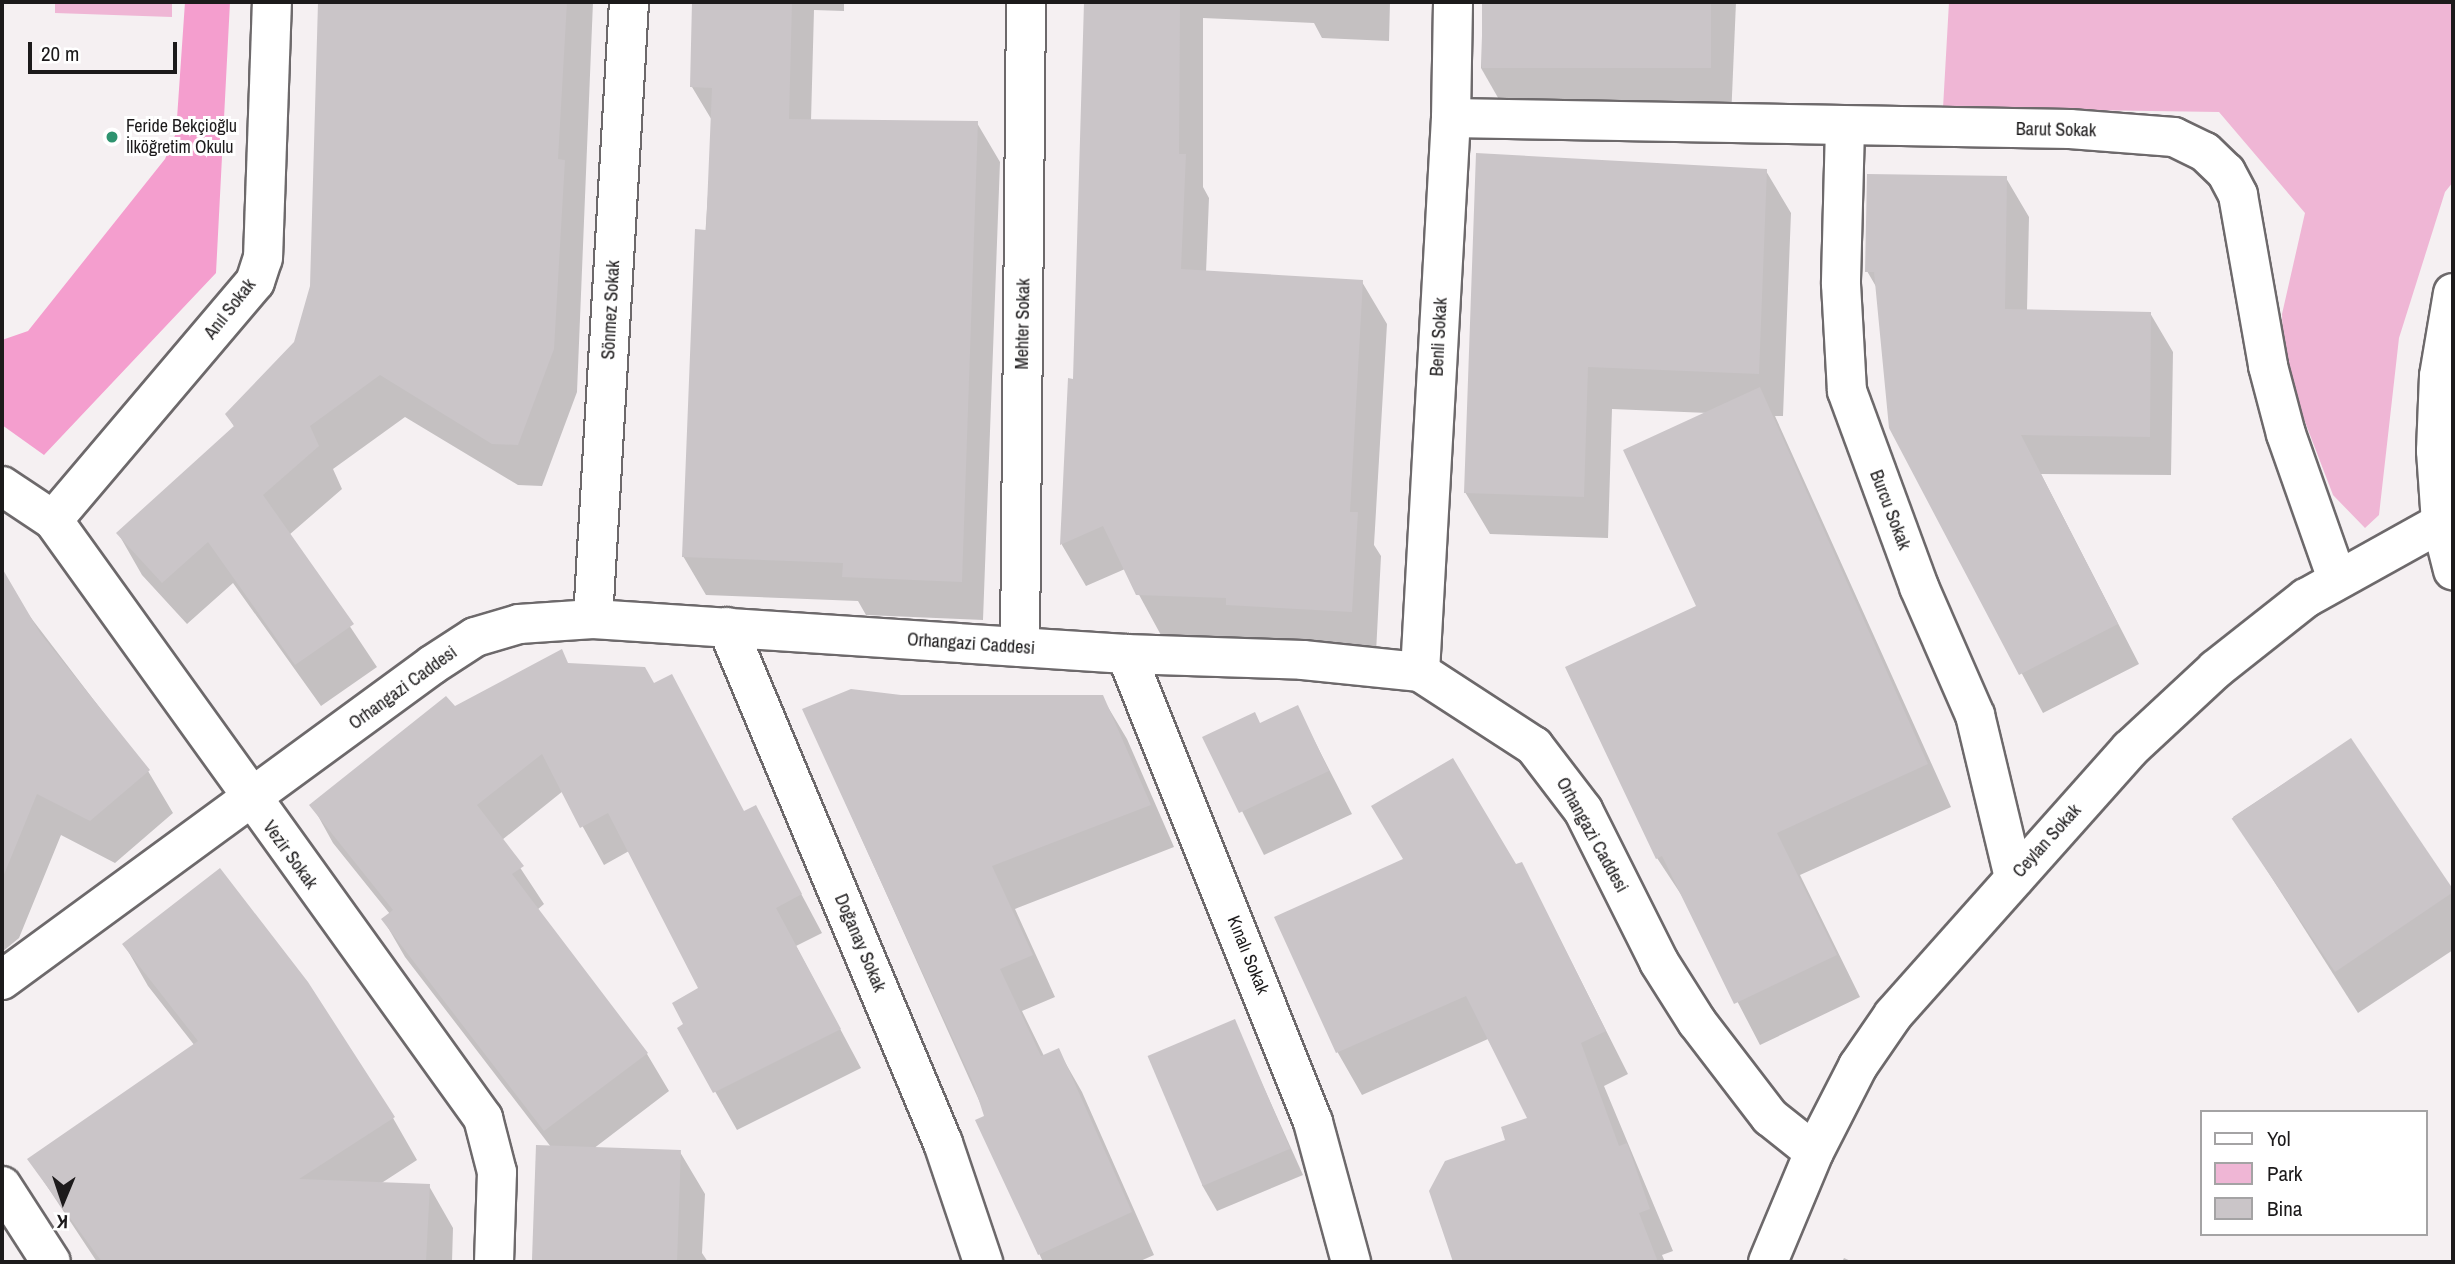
<!DOCTYPE html>
<meta charset="utf-8">
<style>
body{margin:0}
#map{position:relative;width:2455px;height:1264px;overflow:hidden;background:#f5f0f2;font-family:"Archivo Narrow",sans-serif}
div>[style]{position:absolute}
.green>*{inset:0;background:#efb6d5}
.forest>*{inset:0;background:#f49ece}
.shadow>*{inset:0;background:#0003}
.building>*{inset:0;background:#cac5c8;transform-origin:0 0}
.roads{filter:drop-shadow(2px 0 #6d696b) drop-shadow(-2px 0 #6d696b) drop-shadow(0 2px #6d696b) drop-shadow(0 -2px #6d696b)}
.street>*{height:38px;margin:-19px;padding:0 19px;transform-origin:19px;border-radius:19px;background:#fff}
.secondary>*{height:38px;margin:-19px;padding:0 19px;transform-origin:19px;border-radius:19px;background:#fff}
.dots>*{width:19px;height:19px;translate:-50% -50%;box-sizing:border-box;border:4px solid #fff;border-radius:50%}
span{translate:-50% -50%;white-space:nowrap;text-align:center;line-height:1.15;-webkit-text-stroke:6px #fff;paint-order:stroke}
.poi-label{font-size:18px;color:#1c1a1b}
.left{translate:0 -50%;text-align:left}
.street-label{font-size:18px;color:#1c1a1b}
.frame{position:absolute;inset:0;border:4px solid #1c1a1b;pointer-events:none}
.legend{position:absolute;left:2200px;top:1110px;width:228px;height:126px;box-sizing:border-box;background:#fff;border:2px solid #a4a3a4;margin:0;padding:9px 12px;list-style:none;font-size:21px;color:#1c1a1b}
.legend li{display:flex;align-items:center;gap:14px;height:35px}
.legend b{width:35px;border:2px solid #a4a3a4}
.north{position:absolute;left:28px;top:1166px;width:70px;height:70px;-webkit-text-stroke:5px #fff;paint-order:stroke;rotate:182deg;font-size:19px;font-weight:700;line-height:28px;text-align:center;color:#1c1a1b}
.north::after{content:'';display:block;margin:auto;width:24px;height:32px;background:#1c1a1b;clip-path:polygon(50% 0,100% 100%,50% 72%,0 100%)}
.scale{position:absolute;left:28px;top:42px;width:149px;height:32px;box-sizing:border-box;border:4px solid #1c1a1b;border-top:0;padding-left:9px;font-size:21px;line-height:24px;white-space:nowrap;color:#1c1a1b;-webkit-text-stroke:5px #fff;paint-order:stroke}
</style>
<div id="map">
<div class="green">
<div style="clip-path:polygon(55px 2px,172px 2px,172px 17px,55px 13px)"></div>
<div style="clip-path:polygon(1949px 2px,2453px 2px,2453px 182px,2445px 192px,2399px 338px,2379px 515px,2365px 528px,2333px 495px,2284px 367px,2282px 314px,2305px 213px,2219px 112px,1943px 108px)"></div>
</div>
<div class="forest">
<div style="clip-path:polygon(185px 2px,230px 2px,216px 273px,44px 455px,2px 425px,2px 340px,28px 331px,165px 159px,176px 133px)"></div>
</div>
<div class="shadow">
<div style="clip-path:polygon(319px 2px,593px 2px,577px 392px,542px 486px,518px 485px,405px 417px,333px 469px,342px 489px,289px 535px,377px 667px,321px 706px,233px 583px,187px 624px,142px 575px,118px 533px,235px 428px,227px 414px,296px 343px,312px 286px)"></div>
<div style="clip-path:polygon(694px 2px,857px 2px,844px 2px,844px 11px,814px 10px,811px 121px,977px 123px,1000px 162px,983px 620px,866px 615px,858px 601px,706px 595px,683px 556px,713px 122px,692px 87px)"></div>
<div style="clip-path:polygon(1086px 2px,1390px 2px,1389px 41px,1322px 38px,1314px 23px,1203px 18px,1203px 187px,1209px 198px,1206px 273px,1362px 282px,1387px 324px,1374px 545px,1381px 556px,1376px 653px,1162px 637px,1125px 569px,1086px 586px,1062px 545px,1069px 380px,1075px 380px)"></div>
<div style="clip-path:polygon(1483px 2px,1736px 2px,1731px 119px,1505px 110px,1481px 68px)"></div>
<div style="clip-path:polygon(1766px 171px,1791px 213px,1783px 416px,1775px 416px,1951px 807px,1800px 875px,1860px 997px,1760px 1045px,1684px 899px,1657px 858px,1699px 607px,1708px 413px,1612px 409px,1608px 538px,1490px 534px,1465px 492px)"></div>
<div style="clip-path:polygon(2006px 178px,2029px 217px,2027px 311px,2150px 313px,2173px 352px,2171px 475px,2041px 474px,2139px 664px,2043px 713px,1890px 428px,1878px 290px,1867px 271px)"></div>
<div style="clip-path:polygon(2px 600px,25px 610px,148px 771px,173px 813px,115px 863px,61px 835px,19px 938px,2px 952px)"></div>
<div style="clip-path:polygon(568px 664px,745px 813px,755px 807px,822px 933px,796px 946px,861px 1068px,737px 1130px,679px 1028px,685px 1024px,701px 988px,629px 851px,604px 865px,563px 791px,502px 840px,544px 904px,537px 910px,647px 1054px,669px 1091px,593px 1149px,680px 1152px,705px 1194px,702px 1253px,708px 1262px,533px 1262px,538px 1147px,551px 1147px,405px 957px,383px 919px,390px 914px,333px 843px,312px 805px,454px 709px)"></div>
<div style="clip-path:polygon(901px 696px,1102px 697px,1127px 739px,1174px 847px,1015px 909px,1055px 997px,1022px 1011px,1044px 1056px,1058px 1050px,1082px 1092px,1154px 1255px,1138px 1262px,1043px 1262px,978px 1120px,986px 1116px,804px 710px)"></div>
<div style="clip-path:polygon(1297px 707px,1352px 814px,1264px 855px,1205px 737px,1260px 725px)"></div>
<div style="clip-path:polygon(2350px 740px,2453px 896px,2453px 950px,2358px 1013px,2233px 817px)"></div>
<div style="clip-path:polygon(1522px 864px,1628px 1074px,1604px 1086px,1673px 1251px,1662px 1255px,1665px 1262px,1455px 1262px,1431px 1191px,1508px 1141px,1529px 1119px,1488px 1039px,1362px 1095px,1338px 1053px,1276px 918px)"></div>
<div style="clip-path:polygon(124px 944px,393px 1118px,417px 1160px,380px 1184px,429px 1186px,453px 1228px,452px 1262px,97px 1262px,29px 1159px,195px 1046px,148px 986px)"></div>
<div style="clip-path:polygon(1234px 1021px,1303px 1175px,1217px 1211px,1202px 1185px)"></div>
<div style="clip-path:polygon(1844px 1258px,1853px 1262px,1842px 1262px)"></div>
</div>
<div class="building">
<div style="clip-path:polygon(318px 2px,567px 2px,558px 159px,565px 160px,554px 349px,518px 445px,492px 444px,380px 375px,310px 426px,319px 446px,263px 495px,354px 624px,295px 665px,208px 542px,162px 583px,116px 533px,234px 426px,225px 414px,294px 342px,310px 286px)"></div>
<div style="clip-path:polygon(692px 2px,792px 2px,789px 119px,978px 121px,962px 582px,842px 577px,843px 563px,682px 557px,695px 229px,706px 230px,712px 88px,690px 87px)"></div>
<div style="clip-path:polygon(1084px 2px,1180px 2px,1179px 154px,1186px 154px,1181px 269px,1363px 280px,1350px 512px,1358px 512px,1352px 612px,1226px 605px,1226px 598px,1136px 595px,1103px 526px,1060px 545px,1068px 378px,1073px 379px)"></div>
<div style="left:1482px;top:2px;width:229px;height:66px"></div>
<div style="clip-path:polygon(1476px 153px,1767px 169px,1759px 374px,1588px 367px,1584px 497px,1464px 493px)"></div>
<div style="clip-path:polygon(1867px 174px,2007px 176px,2005px 309px,2151px 312px,2150px 437px,2021px 435px,2118px 624px,2019px 675px,1889px 428px,1874px 272px,1865px 272px)"></div>
<div style="clip-path:polygon(1760px 387px,1928px 764px,1777px 833px,1837px 955px,1734px 1004px,1662px 856px,1656px 859px,1565px 667px,1696px 606px,1623px 450px)"></div>
<div style="clip-path:polygon(2px 568px,40px 633px,150px 770px,90px 821px,37px 794px,3px 877px)"></div>
<div style="clip-path:polygon(562px 649px,568px 663px,645px 667px,654px 683px,672px 674px,744px 811px,756px 805px,802px 894px,776px 908px,841px 1029px,713px 1093px,677px 1028px,683px 1024px,672px 1003px,698px 988px,608px 813px,580px 828px,542px 754px,477px 805px,524px 866px,512px 874px,648px 1053px,544px 1131px,381px 919px,393px 910px,309px 805px,446px 696px,455px 706px)"></div>
<div style="clip-path:polygon(851px 689px,901px 695px,1103px 695px,1151px 805px,992px 866px,1033px 955px,1000px 969px,1041px 1056px,1059px 1048px,1132px 1212px,1038px 1255px,975px 1120px,984px 1116px,974px 1085px,802px 709px)"></div>
<div style="clip-path:polygon(1298px 705px,1329px 771px,1239px 813px,1202px 737px,1255px 712px,1260px 723px)"></div>
<div style="left:2351px;top:738px;width:185px;height:144px;rotate:56deg"></div>
<div style="clip-path:polygon(1453px 758px,1516px 864px,1522px 862px,1606px 1031px,1581px 1043px,1619px 1146px,1627px 1143px,1650px 1209px,1639px 1213px,1658px 1262px,1453px 1262px,1429px 1191px,1445px 1161px,1505px 1140px,1501px 1127px,1527px 1118px,1466px 996px,1336px 1053px,1274px 917px,1403px 859px,1371px 806px)"></div>
<div style="clip-path:polygon(220px 868px,308px 982px,395px 1117px,299px 1179px,430px 1184px,426px 1262px,102px 1262px,27px 1159px,198px 1041px,122px 944px)"></div>
<div style="left:1235px;top:1019px;width:141px;height:95px;rotate:67deg"></div>
<div style="left:536px;top:1145px;width:145px;height:117px;rotate:2deg"></div>
</div>
<div class="roads">
<div class="street">
<div style="left:1451px;top:118px;width:619px;rotate:1.02deg"></div>
<div style="left:2070px;top:129px;width:104px;rotate:4.4deg"></div>
<div style="left:2174px;top:137px;width:34px;rotate:26deg"></div>
<div style="left:2205px;top:152px;width:29px;rotate:44deg"></div>
<div style="left:2226px;top:172px;width:26px;rotate:62deg"></div>
<div style="left:2238px;top:195px;width:174px;rotate:80deg"></div>
<div style="left:2268px;top:366px;width:70px;rotate:75.2deg"></div>
<div style="left:2286px;top:434px;width:154px;rotate:70.6deg"></div>
<div style="left:1845px;top:127px;width:157px;rotate:91.5deg"></div>
<div style="left:1841px;top:284px;width:107px;rotate:86.8deg"></div>
<div style="left:1847px;top:391px;width:209px;rotate:69.8deg"></div>
<div style="left:1919px;top:587px;width:140px;rotate:66.4deg"></div>
<div style="left:1975px;top:715px;width:168px;rotate:76.5deg"></div>
<div style="left:2px;top:486px;width:61px;rotate:33.7deg"></div>
<div style="left:53px;top:520px;width:737px;rotate:54.28deg"></div>
<div style="left:483px;top:1118px;width:56px;rotate:75.5deg"></div>
<div style="left:497px;top:1172px;width:90px;rotate:91.9deg"></div>
<div style="left:53px;top:520px;width:312px;rotate:-49.7deg"></div>
<div style="left:255px;top:282px;width:25px;rotate:-72deg"></div>
<div style="left:263px;top:258px;width:256px;rotate:-88deg"></div>
<div style="left:593px;top:619px;width:618px;rotate:-86.66deg"></div>
<div style="left:727px;top:627px;width:559px;rotate:67.29deg"></div>
<div style="left:943px;top:1143px;width:126px;rotate:71.4deg"></div>
<div style="left:1020px;top:647px;width:645px;rotate:-89.47deg"></div>
<div style="left:1126px;top:654px;width:504px;rotate:68.22deg"></div>
<div style="left:1313px;top:1122px;width:145px;rotate:74.8deg"></div>
<div style="left:1420px;top:672px;width:555px;rotate:-86.8deg"></div>
<div style="left:1451px;top:118px;width:116px;rotate:-89deg"></div>
<div style="left:2px;top:1186px;width:90px;rotate:57.2deg"></div>
<div style="left:1768px;top:1262px;width:119px;rotate:-67.3deg"></div>
<div style="left:1814px;top:1152px;width:97px;rotate:-62.9deg"></div>
<div style="left:1858px;top:1066px;width:62px;rotate:-55.5deg"></div>
<div style="left:1893px;top:1015px;width:356px;rotate:-48.3deg"></div>
<div style="left:2130px;top:749px;width:117px;rotate:-42.9deg"></div>
<div style="left:2216px;top:669px;width:115px;rotate:-38.3deg"></div>
<div style="left:2306px;top:598px;width:154px;rotate:-29.1deg"></div>
</div>
<div class="secondary">
<div style="left:2453px;top:293px;width:84px;rotate:99.6deg"></div>
<div style="left:2439px;top:376px;width:75px;rotate:92.3deg"></div>
<div style="left:2436px;top:451px;width:72px;rotate:86deg"></div>
<div style="left:2441px;top:523px;width:49px;rotate:75.7deg"></div>
<div style="left:2px;top:980px;width:533px;rotate:-36.22deg"></div>
<div style="left:432px;top:665px;width:51px;rotate:-33.1deg"></div>
<div style="left:475px;top:637px;width:46px;rotate:-16.5deg"></div>
<div style="left:519px;top:624px;width:74px;rotate:-3.9deg"></div>
<div style="left:593px;top:619px;width:534px;rotate:3.76deg"></div>
<div style="left:1126px;top:654px;width:177px;rotate:1.9deg"></div>
<div style="left:1303px;top:660px;width:118px;rotate:5.9deg"></div>
<div style="left:1420px;top:672px;width:136px;rotate:33deg"></div>
<div style="left:1534px;top:746px;width:81px;rotate:52.6deg"></div>
<div style="left:1583px;top:810px;width:170px;rotate:63.4deg"></div>
<div style="left:1659px;top:962px;width:71px;rotate:57.7deg"></div>
<div style="left:1697px;top:1022px;width:120px;rotate:52.5deg"></div>
<div style="left:1770px;top:1117px;width:56px;rotate:38.5deg"></div>
</div>
</div>
<div class="dots">
<div style="left:112px;top:137px;background:#2e936f"></div>
</div>
<div class="poi-label">
<span class="left" style="left:126px;top:137px">Feride Bekçioğlu<br>İlköğretim Okulu</span>
</div>
<div class="street-label">
<span style="left:2056px;top:130px;rotate:1deg">Barut Sokak</span>
<span style="left:230px;top:309px;rotate:-52deg">Anıl Sokak</span>
<span style="left:611px;top:310px;rotate:-87deg">Sönmez Sokak</span>
<span style="left:1023px;top:324px;rotate:-89deg">Mehter Sokak</span>
<span style="left:1439px;top:337px;rotate:-87deg">Benli Sokak</span>
<span style="left:1890px;top:510px;rotate:69deg">Burcu Sokak</span>
<span style="left:971px;top:644px;rotate:4deg">Orhangazi Caddesi</span>
<span style="left:403px;top:688px;rotate:-36deg">Orhangazi Caddesi</span>
<span style="left:1592px;top:835px;rotate:61deg">Orhangazi Caddesi</span>
<span style="left:2047px;top:841px;rotate:-48deg">Ceylan Sokak</span>
<span style="left:290px;top:855px;rotate:54deg">Vezir Sokak</span>
<span style="left:860px;top:943px;rotate:67deg">Doğanay Sokak</span>
<span style="left:1248px;top:955px;rotate:68deg">Kınalı Sokak</span>
</div>
<div class="frame"></div>
<ul class="legend">
<li><b style="height:9px;background:#fff"></b>Yol</li>
<li><b style="height:19px;background:#efb6d5"></b>Park</li>
<li><b style="height:19px;background:#cac5c8"></b>Bina</li>
</ul>
<div class="north">K</div>
<div class="scale">20 m</div>
</div>
